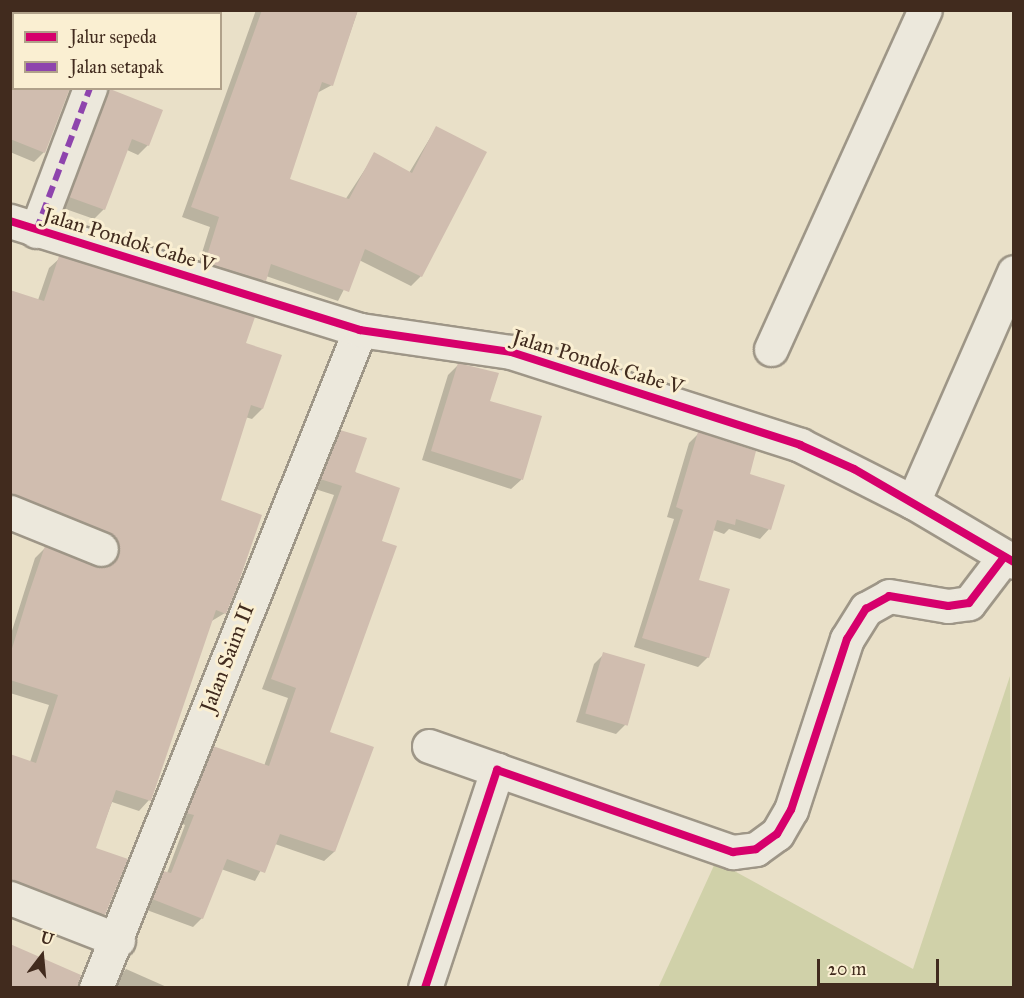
<!DOCTYPE html>
<style>
body{margin:0}
#map{position:relative;width:1024px;height:998px;overflow:hidden;background:#e9e0c8;font-family:"IM FELL Great Primer",serif}
div>[style]{position:absolute}
.green>*{inset:0;background:#d0d1a9}
.shadow>*{inset:0;background:#0003}
.building>*{inset:0;background:#d0bdaf;transform-origin:0 0}
.roads{filter:drop-shadow(2px 0 #9e9687) drop-shadow(-2px 0 #9e9687) drop-shadow(0 2px #9e9687) drop-shadow(0 -2px #9e9687)}
.minor>*{height:33px;margin:-16.5px;padding:0 16.5px;transform-origin:16.5px;border-radius:16.5px;background:#ece8dc}
.tertiary>*{height:33px;margin:-16.5px;padding:0 16.5px;transform-origin:16.5px;border-radius:16.5px;background:#ece8dc}
.quiet>*{height:6px;margin-top:-3px;transform-origin:0;background:repeating-linear-gradient(90deg,#8e44ad 0 12px,transparent 0 18px)}
.cycleway>*{height:8px;margin:-4px;padding:0 4px;transform-origin:4px;border-radius:4px;background:#d6006c}
span{translate:-50% -50%;white-space:nowrap;text-align:center;line-height:1.15;-webkit-text-stroke:6px #faefd2;paint-order:stroke}
.street-label{font-size:21px;color:#412b1e}
.frame{position:absolute;inset:0;border:12px solid #412b1e;pointer-events:none}
.legend{position:absolute;left:12px;top:12px;width:210px;height:78px;box-sizing:border-box;background:#faefd2;border:2px solid #b0a18a;margin:0;padding:8px 10px;list-style:none;font-size:18px;color:#412b1e}
.legend li{display:flex;align-items:center;gap:12px;height:30px}
.legend b{width:30px;border:2px solid #b0a18a}
.north{position:absolute;left:12px;top:926px;width:60px;height:60px;-webkit-text-stroke:4px #faefd2;paint-order:stroke;rotate:16deg;font-size:16px;font-weight:700;line-height:24px;text-align:center;color:#412b1e}
.north::after{content:'';display:block;margin:auto;width:21px;height:27px;background:#412b1e;clip-path:polygon(50% 0,100% 100%,50% 72%,0 100%)}
.scale{position:absolute;left:817px;top:959px;width:122px;height:27px;box-sizing:border-box;border:3px solid #412b1e;border-top:0;padding-left:8px;font-size:18px;line-height:21px;white-space:nowrap;color:#412b1e;-webkit-text-stroke:4px #faefd2;paint-order:stroke}
</style>
<div id="map">
<div class="green">
<div style="clip-path:polygon(1010px 676px,1013px 987px,658px 988px,716px 861px,913px 969px)"></div>
</div>
<div class="shadow">
<div style="clip-path:polygon(10px 10px,100px 10px,14px 14px,14px 88px,44px 152px,34px 162px,10px 152px)"></div>
<div style="clip-path:polygon(124px 10px,200px 10px,199px 14px)"></div>
<div style="clip-path:polygon(256px 10px,358px 10px,332px 85px,317px 93px,288px 179px,345px 200px,375px 154px,409px 173px,436px 128px,421px 276px,411px 286px,359px 260px,338px 301px,266px 276px,255px 290px,196px 272px,210px 227px,182px 217px)"></div>
<div style="clip-path:polygon(109px 90px,161px 111px,148px 145px,138px 155px,127px 150px,104px 209px,94px 219px,60px 207px,99px 100px)"></div>
<div style="clip-path:polygon(60px 258px,245px 344px,262px 409px,252px 419px,245px 417px,219px 501px,225px 613px,210px 622px,149px 800px,139px 811px,112px 802px,94px 849px,104px 914px,94px 924px,10px 895px,10px 756px,30px 762px,49px 705px,10px 693px,10px 637px,35px 558px,45px 548px,103px 569px,108px 566px,106px 548px,10px 506px,10px 291px,38px 300px,49px 268px)"></div>
<div style="clip-path:polygon(458px 365px,489px 402px,540px 417px,521px 480px,511px 489px,422px 460px,448px 375px)"></div>
<div style="clip-path:polygon(341px 431px,380px 542px,329px 733px,334px 852px,324px 861px,275px 844px,255px 881px,221px 869px,202px 918px,193px 927px,144px 909px,154px 882px,167px 873px,185px 825px,178px 822px,204px 757px,214px 748px,264px 766px,288px 698px,262px 689px,334px 495px,312px 488px)"></div>
<div style="clip-path:polygon(698px 434px,748px 475px,769px 529px,760px 539px,729px 529px,724px 534px,713px 530px,697px 581px,708px 657px,698px 667px,634px 647px,674px 519px,667px 517px,689px 443px)"></div>
<div style="clip-path:polygon(604px 654px,626px 724px,616px 734px,576px 722px,594px 664px)"></div>
<div style="clip-path:polygon(10px 946px,79px 976px,77px 988px,10px 988px)"></div>
<div style="clip-path:polygon(126px 969px,169px 988px,110px 988px)"></div>
</div>
<div class="building">
<div style="clip-path:polygon(262px 10px,358px 10px,333px 86px,322px 82px,290px 179px,349px 199px,374px 152px,412px 173px,436px 126px,487px 152px,422px 277px,365px 249px,349px 292px,271px 264px,266px 281px,205px 262px,219px 217px,191px 207px)"></div>
<div style="clip-path:polygon(10px 88px,70px 88px,45px 153px,10px 139px)"></div>
<div style="clip-path:polygon(110px 89px,163px 110px,149px 146px,132px 139px,105px 210px,69px 197px)"></div>
<div style="clip-path:polygon(59px 256px,255px 317px,246px 343px,282px 355px,263px 409px,251px 405px,221px 500px,262px 515px,237px 587px,226px 614px,216px 610px,151px 801px,116px 790px,96px 848px,128px 859px,105px 915px,10px 880px,10px 754px,36px 763px,58px 695px,10px 680px,10px 655px,29px 593px,45px 546px,103px 568px,113px 563px,120px 547px,108px 532px,10px 494px,10px 290px,44px 301px)"></div>
<div style="clip-path:polygon(458px 363px,499px 373px,490px 401px,542px 416px,523px 480px,431px 451px)"></div>
<div style="clip-path:polygon(340px 430px,367px 438px,355px 472px,400px 488px,382px 541px,397px 546px,330px 732px,374px 747px,335px 852px,280px 834px,265px 873px,227px 859px,203px 919px,152px 899px,163px 871px,171px 873px,194px 815px,186px 813px,213px 746px,269px 766px,296px 688px,271px 679px,342px 486px,320px 479px)"></div>
<div style="clip-path:polygon(698px 432px,756px 451px,750px 474px,785px 485px,771px 530px,736px 519px,735px 525px,717px 520px,699px 580px,730px 589px,709px 658px,642px 638px,683px 510px,676px 507px)"></div>
<div style="left:603px;top:652px;width:44px;height:64px;rotate:16deg"></div>
<div style="clip-path:polygon(10px 944px,81px 975px,78px 987px,10px 987px)"></div>
</div>
<div class="roads">
<div class="minor">
<div style="left:118px;top:14px;width:4px;rotate:-76deg"></div>
<div style="left:36px;top:231px;width:153px;rotate:-69.3deg"></div>
<div style="left:771px;top:349px;width:372px;rotate:-65.6deg"></div>
<div style="left:913px;top:502px;width:117px;rotate:30.7deg"></div>
<div style="left:10px;top:512px;width:98px;rotate:22.1deg"></div>
<div style="left:429px;top:746px;width:72px;rotate:19.4deg"></div>
<div style="left:10px;top:898px;width:116px;rotate:21.3deg"></div>
<div style="left:96px;top:988px;width:709px;rotate:-68.14deg"></div>
<div style="left:425px;top:988px;width:230px;rotate:-71.7deg"></div>
<div style="left:497px;top:770px;width:250px;rotate:19.2deg"></div>
<div style="left:733px;top:852px;width:23px;rotate:-7deg"></div>
<div style="left:756px;top:849px;width:26px;rotate:-36deg"></div>
<div style="left:777px;top:834px;width:28px;rotate:-60deg"></div>
<div style="left:791px;top:810px;width:180px;rotate:-71.9deg"></div>
<div style="left:847px;top:639px;width:36px;rotate:-58deg"></div>
<div style="left:866px;top:609px;width:26px;rotate:-29deg"></div>
<div style="left:889px;top:596px;width:60px;rotate:9.6deg"></div>
<div style="left:948px;top:606px;width:21px;rotate:-8deg"></div>
<div style="left:969px;top:603px;width:58px;rotate:-52.7deg"></div>
</div>
<div class="tertiary">
<div style="left:10px;top:221px;width:367px;rotate:17.3deg"></div>
<div style="left:360px;top:330px;width:153px;rotate:8.3deg"></div>
<div style="left:511px;top:352px;width:304px;rotate:17.8deg"></div>
<div style="left:800px;top:445px;width:127px;rotate:26.8deg"></div>
<div style="left:913px;top:502px;width:251px;rotate:-66.3deg"></div>
</div>
</div>
<div class="quiet">
<div style="left:118px;top:14px;width:4px;rotate:-76deg"></div>
<div style="left:36px;top:231px;width:153px;rotate:-69.3deg"></div>
</div>
<div class="cycleway">
<div style="left:10px;top:221px;width:367px;rotate:17.3deg"></div>
<div style="left:360px;top:330px;width:153px;rotate:8.3deg"></div>
<div style="left:511px;top:352px;width:304px;rotate:17.8deg"></div>
<div style="left:800px;top:445px;width:59px;rotate:24deg"></div>
<div style="left:854px;top:469px;width:185px;rotate:30.2deg"></div>
<div style="left:425px;top:988px;width:230px;rotate:-71.7deg"></div>
<div style="left:497px;top:770px;width:250px;rotate:19.2deg"></div>
<div style="left:733px;top:852px;width:23px;rotate:-7deg"></div>
<div style="left:756px;top:849px;width:26px;rotate:-36deg"></div>
<div style="left:777px;top:834px;width:28px;rotate:-60deg"></div>
<div style="left:791px;top:810px;width:180px;rotate:-71.9deg"></div>
<div style="left:847px;top:639px;width:36px;rotate:-58deg"></div>
<div style="left:866px;top:609px;width:26px;rotate:-29deg"></div>
<div style="left:889px;top:596px;width:60px;rotate:9.6deg"></div>
<div style="left:948px;top:606px;width:21px;rotate:-8deg"></div>
<div style="left:969px;top:603px;width:58px;rotate:-52.7deg"></div>
</div>
<div class="street-label">
<span style="left:129px;top:240px;rotate:17deg">Jalan Pondok Cabe V</span>
<span style="left:598px;top:362px;rotate:17deg">Jalan Pondok Cabe V</span>
<span style="left:227px;top:658px;rotate:-69deg">Jalan Saim II</span>
</div>
<div class="frame"></div>
<ul class="legend">
<li><b style="height:8px;background:#d6006c"></b>Jalur sepeda</li>
<li><b style="height:8px;background:#8e44ad"></b>Jalan setapak</li>
</ul>
<div class="north">U</div>
<div class="scale">20 m</div>
</div>
